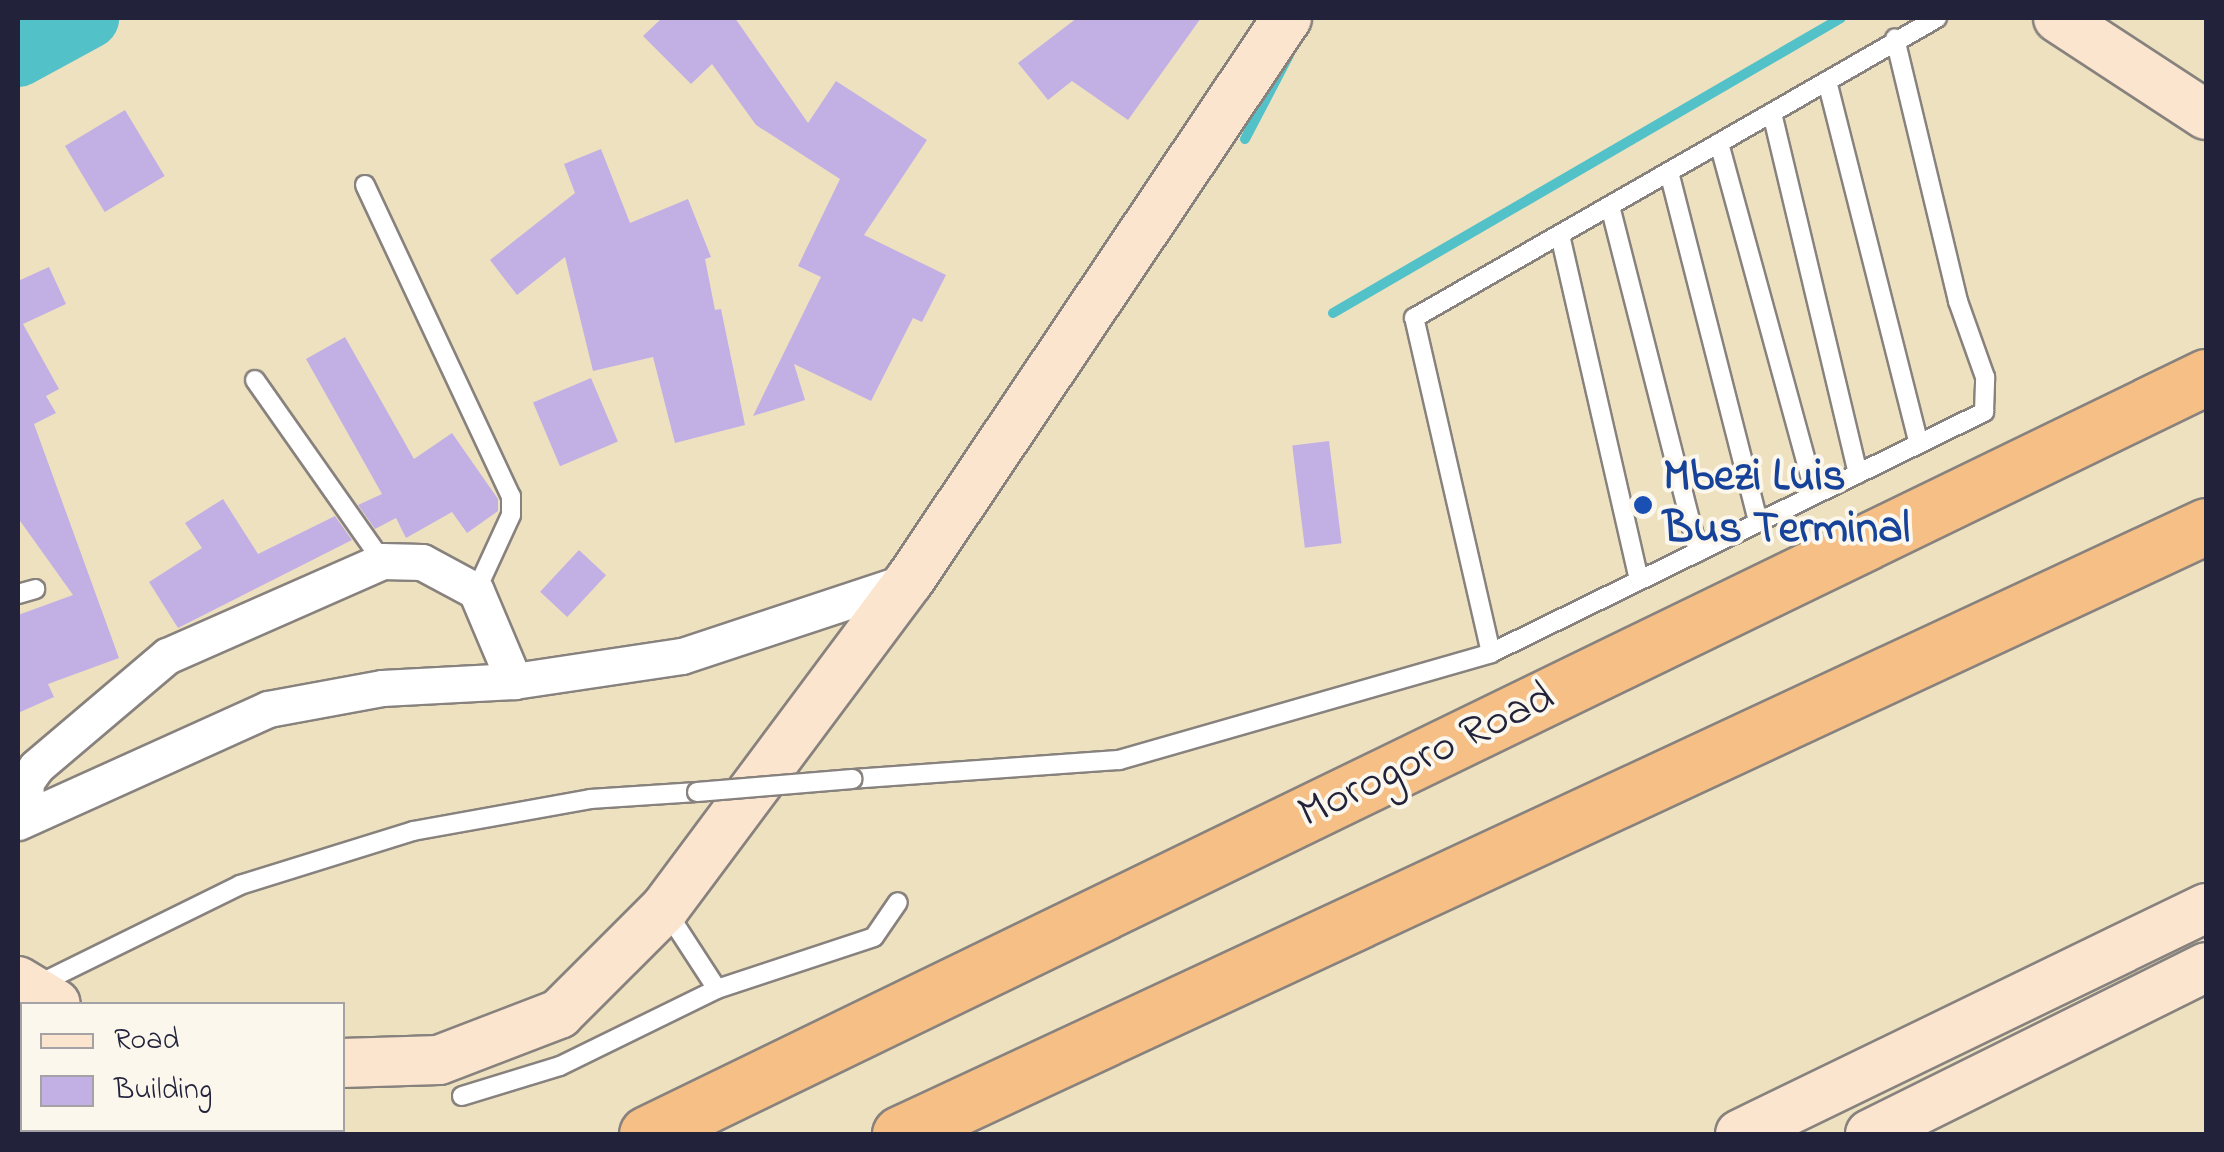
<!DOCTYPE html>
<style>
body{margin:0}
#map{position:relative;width:2224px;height:1152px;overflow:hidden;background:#eee1c0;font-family:"Indie Flower",sans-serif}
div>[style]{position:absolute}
.stream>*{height:10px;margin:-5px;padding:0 5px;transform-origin:5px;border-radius:5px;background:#53c1c8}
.river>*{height:62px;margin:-31px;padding:0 31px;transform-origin:31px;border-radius:31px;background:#53c1c8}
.building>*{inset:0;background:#c2b0e5;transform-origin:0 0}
.roads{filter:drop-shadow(2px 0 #88827e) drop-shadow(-2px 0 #88827e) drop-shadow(0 2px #88827e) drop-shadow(0 -2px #88827e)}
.lane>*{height:18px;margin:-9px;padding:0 9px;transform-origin:9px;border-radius:9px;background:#fff}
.street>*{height:35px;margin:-17.5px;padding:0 17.5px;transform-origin:17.5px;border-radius:17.5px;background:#fff}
.secondary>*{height:48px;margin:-24px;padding:0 24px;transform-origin:24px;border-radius:24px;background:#fbe5cf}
.highway>*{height:55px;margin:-27.5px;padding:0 27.5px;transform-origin:27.5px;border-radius:27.5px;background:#f5bf86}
.bridges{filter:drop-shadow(2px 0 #88827e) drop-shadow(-2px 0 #88827e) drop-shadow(0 2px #88827e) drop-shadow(0 -2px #88827e)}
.lane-bridge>*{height:18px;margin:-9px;padding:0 9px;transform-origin:9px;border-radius:9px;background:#fff}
.dots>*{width:28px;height:28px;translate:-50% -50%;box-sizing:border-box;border:5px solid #fbf7ec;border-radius:50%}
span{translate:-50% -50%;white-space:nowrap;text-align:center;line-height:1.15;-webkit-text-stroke:8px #fbf7ec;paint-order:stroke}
.transit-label{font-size:45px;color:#164399;font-weight:700}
.left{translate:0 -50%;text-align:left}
.street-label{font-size:45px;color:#22223b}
.frame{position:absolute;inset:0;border:20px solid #22223b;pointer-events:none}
.legend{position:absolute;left:20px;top:1002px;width:325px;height:130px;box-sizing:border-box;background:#fbf7ec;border:2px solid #a4a2a5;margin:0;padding:12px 18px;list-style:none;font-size:30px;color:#22223b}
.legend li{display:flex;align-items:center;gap:20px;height:50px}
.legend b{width:50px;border:2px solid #a4a2a5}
</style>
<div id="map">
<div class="stream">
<div style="left:1245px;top:139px;width:95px;rotate:-62.4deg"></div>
<div style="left:1333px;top:313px;width:587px;rotate:-30.14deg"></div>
</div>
<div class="river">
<div style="left:18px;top:56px;width:80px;rotate:-28.5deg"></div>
</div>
<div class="building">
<div style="clip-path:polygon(662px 18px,735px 18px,808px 123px,836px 81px,927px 140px,864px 235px,946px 275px,922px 322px,913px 318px,871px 401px,794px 364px,805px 400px,753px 416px,821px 277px,798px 266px,840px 179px,756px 125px,712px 64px,691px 84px,643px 36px)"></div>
<div style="clip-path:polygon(1077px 18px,1201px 18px,1128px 120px,1072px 81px,1048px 100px,1018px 63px)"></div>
<div style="left:125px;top:110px;width:77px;height:70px;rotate:59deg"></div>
<div style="clip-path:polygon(601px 149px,630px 223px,688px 199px,711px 257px,705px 259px,715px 310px,721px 309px,745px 425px,675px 443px,653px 357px,593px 371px,565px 257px,517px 295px,490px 260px,575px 193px,564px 164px)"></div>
<div style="clip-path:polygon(49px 267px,66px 304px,23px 324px,59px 389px,46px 396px,56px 413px,34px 424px,119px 658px,48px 684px,54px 697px,18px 713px,18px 615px,73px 595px,18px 518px,18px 281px)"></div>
<div style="clip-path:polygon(345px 337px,414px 459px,452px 433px,498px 499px,498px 511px,467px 533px,452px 512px,406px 538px,396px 518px,375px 529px,358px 505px,382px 494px,306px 359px)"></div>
<div style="left:591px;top:378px;width:69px;height:63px;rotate:67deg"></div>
<div style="left:1329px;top:441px;width:103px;height:37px;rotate:83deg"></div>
<div style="clip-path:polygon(223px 499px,258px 554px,335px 516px,352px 540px,178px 628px,149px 582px,202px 548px,185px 523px)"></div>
<div style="left:579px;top:550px;width:37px;height:57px;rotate:43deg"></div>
</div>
<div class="roads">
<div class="lane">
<div style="left:1827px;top:81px;width:374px;rotate:75.8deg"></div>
<div style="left:1772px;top:113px;width:371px;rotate:76.6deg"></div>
<div style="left:1719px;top:143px;width:364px;rotate:74.7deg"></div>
<div style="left:1669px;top:172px;width:361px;rotate:75.7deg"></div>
<div style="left:365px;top:185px;width:344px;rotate:64.9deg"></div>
<div style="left:511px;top:496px;width:19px;rotate:90deg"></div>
<div style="left:511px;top:515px;width:84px;rotate:114.7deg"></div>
<div style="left:1610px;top:206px;width:357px;rotate:75.7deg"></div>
<div style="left:1560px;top:235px;width:354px;rotate:77.1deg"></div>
<div style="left:255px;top:380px;width:221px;rotate:54.9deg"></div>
<div style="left:18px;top:594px;width:18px;rotate:-16deg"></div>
<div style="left:1491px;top:653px;width:344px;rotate:-102.9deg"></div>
<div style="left:1414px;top:318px;width:603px;rotate:-29.84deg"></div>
<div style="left:852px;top:779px;width:268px;rotate:-4.1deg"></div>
<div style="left:1119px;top:760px;width:387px;rotate:-16deg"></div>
<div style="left:1491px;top:653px;width:549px;rotate:-26.05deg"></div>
<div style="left:1984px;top:412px;width:35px;rotate:-88deg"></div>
<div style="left:1985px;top:377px;width:81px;rotate:-109.6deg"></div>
<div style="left:1958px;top:301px;width:270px;rotate:-103.5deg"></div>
<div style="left:665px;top:909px;width:95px;rotate:57deg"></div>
<div style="left:717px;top:989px;width:165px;rotate:-18.3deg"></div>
<div style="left:874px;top:937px;width:42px;rotate:-55.6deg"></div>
<div style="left:35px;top:986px;width:229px;rotate:-26.2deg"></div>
<div style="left:240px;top:885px;width:181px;rotate:-17.3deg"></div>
<div style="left:413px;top:831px;width:180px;rotate:-10.2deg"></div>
<div style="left:590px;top:799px;width:107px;rotate:-3.7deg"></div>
<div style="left:462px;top:1096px;width:102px;rotate:-17deg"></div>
<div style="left:560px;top:1066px;width:175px;rotate:-26.1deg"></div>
</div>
<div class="street">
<div style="left:27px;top:817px;width:34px;rotate:-93deg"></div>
<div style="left:25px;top:783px;width:19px;rotate:-55deg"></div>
<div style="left:36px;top:767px;width:172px;rotate:-40.3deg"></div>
<div style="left:167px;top:656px;width:235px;rotate:-23.8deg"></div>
<div style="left:382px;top:561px;width:40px;rotate:1.4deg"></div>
<div style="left:422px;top:562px;width:61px;rotate:28.2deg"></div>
<div style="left:476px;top:591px;width:98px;rotate:67.1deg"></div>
<div style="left:18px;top:822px;width:274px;rotate:-24.3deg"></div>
<div style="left:268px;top:709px;width:116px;rotate:-10.4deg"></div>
<div style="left:382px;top:688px;width:132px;rotate:-3deg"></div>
<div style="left:514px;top:681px;width:170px;rotate:-8.5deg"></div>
<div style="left:682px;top:656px;width:239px;rotate:-18.3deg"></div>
</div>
<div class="secondary">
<div style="left:2058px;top:18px;width:177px;rotate:33.2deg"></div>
<div style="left:18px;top:981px;width:44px;rotate:31.2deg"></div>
<div style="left:342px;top:1063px;width:97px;rotate:-1.8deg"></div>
<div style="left:439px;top:1060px;width:129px;rotate:-21deg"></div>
<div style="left:559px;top:1014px;width:150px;rotate:-45deg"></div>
<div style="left:665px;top:908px;width:408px;rotate:-53.3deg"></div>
<div style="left:909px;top:581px;width:678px;rotate:-56.12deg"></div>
<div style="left:18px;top:1130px;width:4px;rotate:-27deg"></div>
<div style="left:1740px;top:1134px;width:518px;rotate:-25.87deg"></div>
<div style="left:1870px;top:1134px;width:375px;rotate:-26.4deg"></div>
</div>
<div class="highway">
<div style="left:647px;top:1134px;width:1733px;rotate:-25.9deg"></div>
<div style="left:900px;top:1134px;width:1441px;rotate:-24.96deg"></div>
</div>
</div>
<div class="bridges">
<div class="lane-bridge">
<div style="left:697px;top:792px;width:156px;rotate:-4.8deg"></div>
</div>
</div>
<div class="dots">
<div style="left:1643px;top:505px;background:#1a4fb4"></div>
</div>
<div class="transit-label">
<span class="left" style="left:1663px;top:505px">Mbezi Luis<br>Bus Terminal</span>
</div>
<div class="street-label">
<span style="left:1427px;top:757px;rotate:-26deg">Morogoro Road</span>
</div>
<div class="frame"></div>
<ul class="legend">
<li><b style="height:12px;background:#fbe5cf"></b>Road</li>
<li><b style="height:28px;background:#c2b0e5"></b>Building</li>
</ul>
</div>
